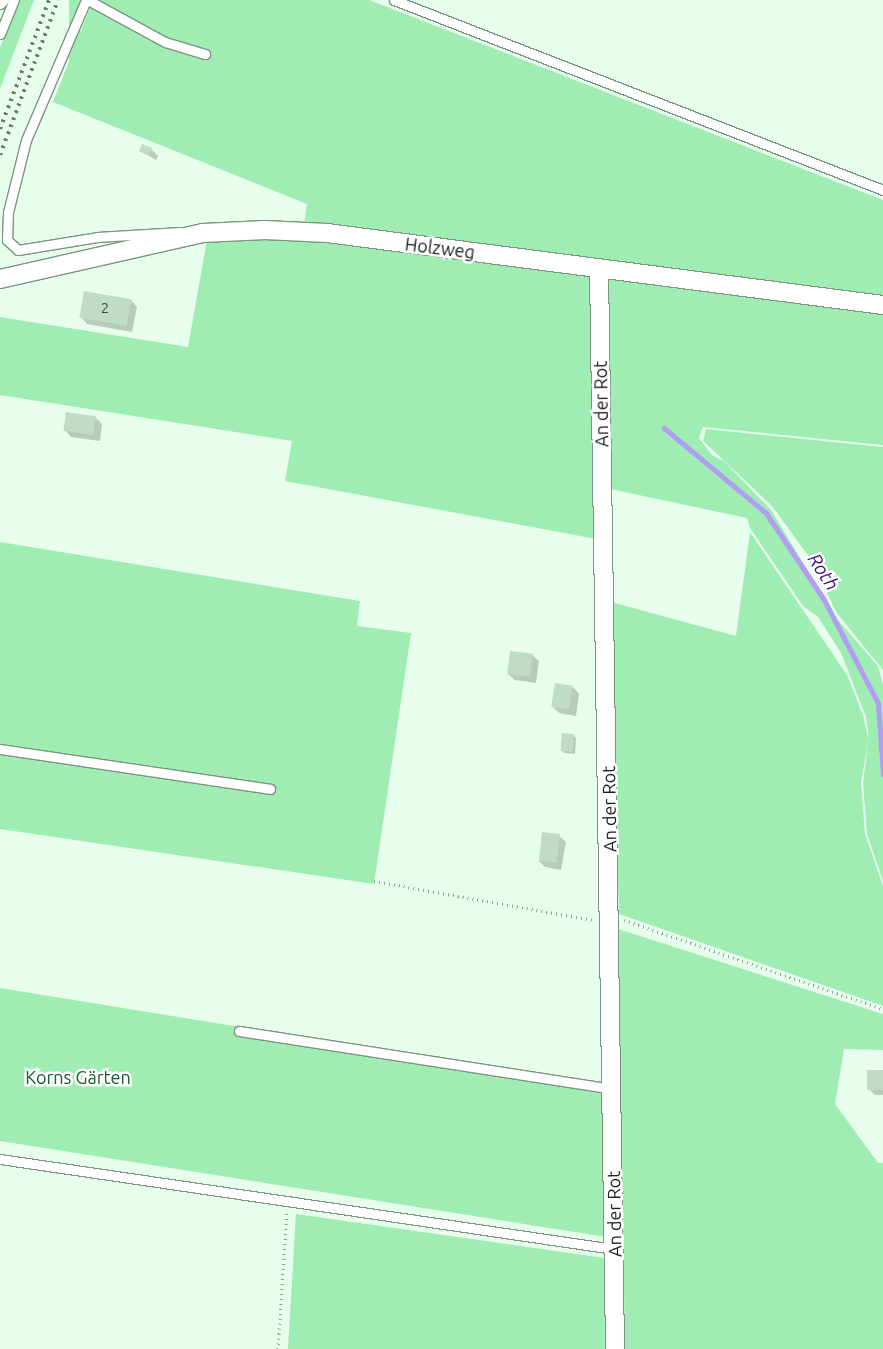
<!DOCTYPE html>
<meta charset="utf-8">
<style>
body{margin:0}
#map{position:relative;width:883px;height:1349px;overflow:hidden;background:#e6feeb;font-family:Ubuntu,sans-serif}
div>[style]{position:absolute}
.green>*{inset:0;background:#9fedb3;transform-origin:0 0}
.shadow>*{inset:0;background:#0003}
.stream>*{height:5px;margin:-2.5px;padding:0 2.5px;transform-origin:2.5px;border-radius:2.5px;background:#b19ef4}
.building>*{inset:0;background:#bfdcc6;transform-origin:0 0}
.path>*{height:3px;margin-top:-1.5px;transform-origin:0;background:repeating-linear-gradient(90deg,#8ea091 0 1px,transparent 0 5px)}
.roads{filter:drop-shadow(1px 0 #7a9580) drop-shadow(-1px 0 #7a9580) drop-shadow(0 1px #7a9580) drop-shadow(0 -1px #7a9580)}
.lane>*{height:9px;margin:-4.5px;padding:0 4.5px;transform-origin:4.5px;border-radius:4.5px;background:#fff}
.street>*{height:18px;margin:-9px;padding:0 9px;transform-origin:9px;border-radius:9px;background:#fff}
.rail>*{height:4px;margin-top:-2px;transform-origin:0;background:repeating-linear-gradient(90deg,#6b7b6e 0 2.5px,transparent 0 7.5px)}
span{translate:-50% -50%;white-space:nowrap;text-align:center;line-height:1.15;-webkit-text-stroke:5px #fff;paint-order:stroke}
.number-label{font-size:15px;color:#404f44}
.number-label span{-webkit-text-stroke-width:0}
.street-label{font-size:18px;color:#162018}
.park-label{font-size:18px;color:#1b5931}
.water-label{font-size:19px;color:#381074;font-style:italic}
</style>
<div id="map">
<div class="green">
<div style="clip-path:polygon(19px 0,34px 0,0 89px,0 47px)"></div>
<div style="left:69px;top:0;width:11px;height:80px"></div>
<div style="clip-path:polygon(93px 0,369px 0,883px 200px,883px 445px,703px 427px,699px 438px,712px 455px,724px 461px,771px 510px,837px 619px,878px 666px,883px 684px,883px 881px,867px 834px,863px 783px,868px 742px,861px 783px,865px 834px,883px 886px,883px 1006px,619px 914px,611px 602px,736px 636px,750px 532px,847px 675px,863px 715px,869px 741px,866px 717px,841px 653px,818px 617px,803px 606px,750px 528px,747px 518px,596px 486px,596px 539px,285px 481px,292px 441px,0 395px,0 317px,188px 347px,207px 240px,304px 225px,307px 204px,53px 102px)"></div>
<div style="clip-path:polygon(706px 429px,883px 447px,883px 670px,836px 612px,812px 561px,772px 506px,703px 441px)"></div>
<div style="clip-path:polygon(0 542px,360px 601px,357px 626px,411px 633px,374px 884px,0 829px)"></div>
<div style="clip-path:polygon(618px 929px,883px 1014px,883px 1050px,844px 1049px,835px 1104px,878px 1163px,883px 1163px,883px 1349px,625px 1349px)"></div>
<div style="clip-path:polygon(0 988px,240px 1027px,238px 1036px,604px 1092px,606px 1237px,0 1141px)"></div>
<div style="clip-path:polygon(296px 1214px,604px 1258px,606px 1349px,288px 1349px)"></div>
</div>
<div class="shadow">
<div style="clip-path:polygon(151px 149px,158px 156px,156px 160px,141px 151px)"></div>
<div style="clip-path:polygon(131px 300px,137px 307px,132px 332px,87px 324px,81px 317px)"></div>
<div style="clip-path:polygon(95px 417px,102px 424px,100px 441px,71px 437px,65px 430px)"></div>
<div style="clip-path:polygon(532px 655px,539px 661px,536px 683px,515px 680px,508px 674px)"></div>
<div style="clip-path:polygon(573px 687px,579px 694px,576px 716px,559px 713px,553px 707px)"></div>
<div style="clip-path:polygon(573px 735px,576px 738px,575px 754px,565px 753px,562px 751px)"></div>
<div style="clip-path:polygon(559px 836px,566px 842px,561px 870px,545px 867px,539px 861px)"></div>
<div style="clip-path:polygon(883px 1071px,883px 1095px,875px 1095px,869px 1089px)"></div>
</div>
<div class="stream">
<div style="left:664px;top:428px;width:133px;rotate:39.8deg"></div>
<div style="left:766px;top:513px;width:102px;rotate:56.2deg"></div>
<div style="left:823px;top:598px;width:119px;rotate:62.4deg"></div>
<div style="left:878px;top:703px;width:72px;rotate:86deg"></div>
</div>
<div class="building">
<div style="left:142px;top:144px;width:11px;height:8px;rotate:22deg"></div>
<div style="left:84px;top:291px;width:48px;height:27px;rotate:10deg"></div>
<div style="left:66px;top:412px;width:30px;height:19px;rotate:8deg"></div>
<div style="left:510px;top:651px;width:23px;height:23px;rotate:7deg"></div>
<div style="left:555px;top:683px;width:18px;height:24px;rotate:9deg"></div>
<div style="left:562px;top:733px;width:12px;height:18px;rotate:5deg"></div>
<div style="left:542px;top:832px;width:18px;height:29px;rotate:6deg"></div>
<div style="left:867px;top:1070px;width:16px;height:20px"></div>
</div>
<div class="path">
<div style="left:374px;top:881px;width:222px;rotate:10.1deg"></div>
<div style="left:624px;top:920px;width:274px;rotate:19deg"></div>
<div style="left:278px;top:1349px;width:138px;rotate:-86.3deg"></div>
</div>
<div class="roads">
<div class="lane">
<div style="left:86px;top:0;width:152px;rotate:113.2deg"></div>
<div style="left:26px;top:140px;width:74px;rotate:104deg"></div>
<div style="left:8px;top:212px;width:28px;rotate:92deg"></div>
<div style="left:7px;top:240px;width:15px;rotate:42deg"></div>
<div style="left:18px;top:250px;width:80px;rotate:-9.3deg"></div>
<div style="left:97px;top:237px;width:83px;rotate:-3.4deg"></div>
<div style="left:88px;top:0;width:88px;rotate:28.6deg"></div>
<div style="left:165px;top:42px;width:42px;rotate:16.7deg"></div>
<div style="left:394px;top:0;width:525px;rotate:21.23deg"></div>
<div style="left:0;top:4px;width:6px;rotate:-45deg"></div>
<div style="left:0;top:34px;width:37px;rotate:-68deg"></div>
<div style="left:0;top:749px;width:273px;rotate:8.4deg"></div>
<div style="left:239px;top:1031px;width:377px;rotate:8.8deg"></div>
<div style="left:0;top:1159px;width:621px;rotate:8.34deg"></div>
</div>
<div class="street">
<div style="left:599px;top:269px;width:1080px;rotate:89.15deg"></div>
<div style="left:0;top:279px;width:208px;rotate:-12.8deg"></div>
<div style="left:203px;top:233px;width:62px;rotate:-2.8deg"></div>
<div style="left:265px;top:230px;width:62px;rotate:2.8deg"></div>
<div style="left:327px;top:233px;width:561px;rotate:7.38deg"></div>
</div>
</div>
<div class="rail">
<div style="left:0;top:129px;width:138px;rotate:-69.2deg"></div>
<div style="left:0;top:155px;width:165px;rotate:-69.5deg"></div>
</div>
<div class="number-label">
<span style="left:105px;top:308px">2</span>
</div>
<div class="street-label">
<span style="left:440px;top:248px;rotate:7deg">Holzweg</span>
<span style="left:601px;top:404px;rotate:-91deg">An der Rot</span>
<span style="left:609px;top:809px;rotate:-91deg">An der Rot</span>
<span style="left:614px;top:1214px;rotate:-91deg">An der Rot</span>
</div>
<div class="park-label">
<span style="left:78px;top:1077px">Korns Gärten</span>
</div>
<div class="water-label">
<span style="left:823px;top:572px;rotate:57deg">Roth</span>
</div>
</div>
